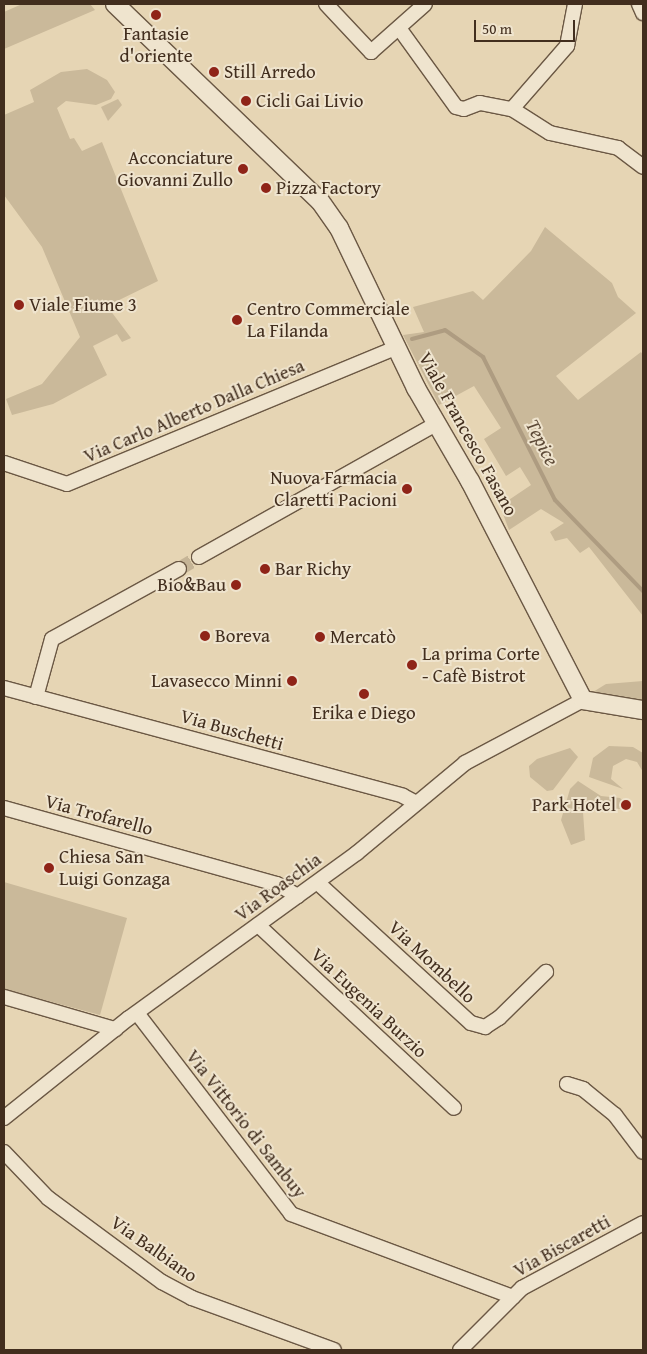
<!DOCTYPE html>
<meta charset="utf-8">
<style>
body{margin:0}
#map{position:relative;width:647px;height:1354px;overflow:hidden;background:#e6d5b4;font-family:"Gentium Book Plus",serif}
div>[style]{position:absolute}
.green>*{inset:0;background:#cab99a}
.stream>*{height:4px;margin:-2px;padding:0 2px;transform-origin:2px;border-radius:2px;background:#ae9c81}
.minor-tunnel>*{height:14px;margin-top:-7px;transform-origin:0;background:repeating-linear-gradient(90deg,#c5b496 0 14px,transparent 0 21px)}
.roads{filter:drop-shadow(1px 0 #6b5844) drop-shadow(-1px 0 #6b5844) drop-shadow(0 1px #6b5844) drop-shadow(0 -1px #6b5844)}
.minor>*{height:14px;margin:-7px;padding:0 7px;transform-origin:7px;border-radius:7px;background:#efe4ce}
.tertiary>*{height:18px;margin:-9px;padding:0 9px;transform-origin:9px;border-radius:9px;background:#efe4ce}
.dots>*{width:14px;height:14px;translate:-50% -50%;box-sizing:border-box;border:2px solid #efe4ce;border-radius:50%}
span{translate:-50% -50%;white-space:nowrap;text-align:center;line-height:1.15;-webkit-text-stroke:4px #efe4ce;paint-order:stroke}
.poi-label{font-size:19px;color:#422e1e}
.left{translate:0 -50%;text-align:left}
.right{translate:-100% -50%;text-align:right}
.street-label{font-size:19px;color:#422e1e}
.water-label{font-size:20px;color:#5d4a37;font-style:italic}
.frame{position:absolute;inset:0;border:5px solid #422e1e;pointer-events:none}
.scale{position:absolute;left:474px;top:20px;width:101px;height:22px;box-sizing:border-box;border:2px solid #422e1e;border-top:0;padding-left:6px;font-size:15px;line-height:18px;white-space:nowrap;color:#422e1e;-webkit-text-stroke:4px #efe4ce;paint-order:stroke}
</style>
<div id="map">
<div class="green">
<div style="clip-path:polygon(22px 4px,90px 4px,95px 10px,4px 49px,4px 12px)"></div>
<div style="clip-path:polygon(87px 69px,107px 80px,115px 92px,111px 99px,96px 105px,66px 101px,57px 108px,70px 139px,74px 138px,82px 151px,102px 142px,158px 281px,111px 304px,110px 310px,131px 338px,122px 342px,117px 334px,93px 346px,107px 375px,53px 404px,12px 415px,6px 399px,42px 384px,80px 337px,42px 247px,4px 195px,4px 115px,34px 102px,30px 90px,61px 72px)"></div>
<div style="clip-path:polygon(118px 99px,122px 105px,108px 121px,101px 107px)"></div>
<div style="clip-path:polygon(545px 227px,612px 283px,618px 297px,636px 313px,556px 376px,578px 400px,641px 352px,643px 355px,643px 616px,589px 547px,580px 553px,567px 538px,555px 541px,550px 532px,564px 523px,541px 509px,509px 530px,500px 506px,531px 485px,520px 467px,506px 476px,484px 439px,501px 428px,474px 386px,439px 405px,403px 335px,424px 332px,413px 307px,473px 291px,483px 300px,531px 251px)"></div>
<div style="clip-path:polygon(643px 681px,643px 703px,609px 701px,593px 692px,606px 684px)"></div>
<div style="clip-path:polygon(609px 746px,633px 747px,643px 753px,643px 772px,637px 762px,626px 759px,613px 766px,611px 779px,623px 789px,589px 777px,593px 758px)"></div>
<div style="clip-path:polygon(570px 748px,578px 757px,553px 790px,547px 791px,530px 777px,529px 766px,537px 759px)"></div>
<div style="clip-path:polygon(578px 781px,601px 796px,620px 798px,631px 808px,583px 812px,585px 840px,571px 845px,561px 820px,570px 789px)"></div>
<div style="clip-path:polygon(4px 882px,127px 918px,100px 1015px,4px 989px)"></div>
</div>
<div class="stream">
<div style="left:412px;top:339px;width:34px;rotate:-15deg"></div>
<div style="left:445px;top:330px;width:47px;rotate:35.4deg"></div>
<div style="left:483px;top:357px;width:160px;rotate:63.3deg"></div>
<div style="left:555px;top:500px;width:127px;rotate:46deg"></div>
</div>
<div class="minor-tunnel">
<div style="left:179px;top:569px;width:23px;rotate:-31deg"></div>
</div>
<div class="roads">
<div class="minor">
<div style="left:326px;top:4px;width:66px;rotate:46.8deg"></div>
<div style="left:371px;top:52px;width:72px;rotate:-41.6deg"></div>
<div style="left:639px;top:4px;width:10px;rotate:66deg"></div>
<div style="left:399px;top:28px;width:97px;rotate:54.2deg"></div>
<div style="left:456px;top:107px;width:8px;rotate:14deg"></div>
<div style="left:464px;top:109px;width:17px;rotate:-21deg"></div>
<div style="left:480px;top:103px;width:33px;rotate:11deg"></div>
<div style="left:512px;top:109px;width:45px;rotate:32.3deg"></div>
<div style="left:550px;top:133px;width:70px;rotate:12.4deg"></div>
<div style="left:618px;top:148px;width:31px;rotate:37deg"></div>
<div style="left:512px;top:109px;width:84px;rotate:-48.9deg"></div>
<div style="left:567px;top:46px;width:43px;rotate:-79.2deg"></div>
<div style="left:4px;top:463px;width:66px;rotate:18.4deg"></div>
<div style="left:67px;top:484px;width:357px;rotate:-22.5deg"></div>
<div style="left:199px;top:557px;width:274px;rotate:-29.3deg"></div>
<div style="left:4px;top:688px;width:413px;rotate:15.1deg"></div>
<div style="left:403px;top:796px;width:15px;rotate:28deg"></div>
<div style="left:36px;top:697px;width:60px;rotate:-74.6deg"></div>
<div style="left:52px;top:639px;width:145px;rotate:-28.9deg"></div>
<div style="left:4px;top:808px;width:283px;rotate:15.6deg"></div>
<div style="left:277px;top:884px;width:24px;rotate:30deg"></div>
<div style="left:318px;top:883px;width:207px;rotate:42.5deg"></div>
<div style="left:471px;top:1023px;width:15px;rotate:16deg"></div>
<div style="left:485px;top:1027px;width:17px;rotate:-33deg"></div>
<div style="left:499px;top:1018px;width:66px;rotate:-44.4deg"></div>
<div style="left:258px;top:925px;width:268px;rotate:43deg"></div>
<div style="left:4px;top:997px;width:116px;rotate:16.1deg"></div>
<div style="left:137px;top:1013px;width:253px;rotate:52.5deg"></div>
<div style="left:291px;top:1214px;width:237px;rotate:20.5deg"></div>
<div style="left:567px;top:1084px;width:17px;rotate:17deg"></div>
<div style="left:583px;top:1089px;width:41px;rotate:39.1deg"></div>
<div style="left:615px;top:1115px;width:46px;rotate:52.9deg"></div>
<div style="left:4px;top:1118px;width:160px;rotate:-38.7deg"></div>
<div style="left:129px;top:1018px;width:281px;rotate:-35.9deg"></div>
<div style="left:357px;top:853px;width:141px;rotate:-39.8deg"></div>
<div style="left:465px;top:763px;width:134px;rotate:-28.1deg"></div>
<div style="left:4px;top:1152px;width:64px;rotate:46.3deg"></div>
<div style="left:48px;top:1198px;width:142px;rotate:36.4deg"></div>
<div style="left:162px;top:1282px;width:34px;rotate:28deg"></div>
<div style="left:192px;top:1298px;width:151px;rotate:20.1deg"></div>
<div style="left:460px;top:1350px;width:88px;rotate:-45deg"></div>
<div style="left:522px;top:1288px;width:137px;rotate:-28.2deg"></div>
</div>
<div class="tertiary">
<div style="left:115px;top:4px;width:284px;rotate:43.9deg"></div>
<div style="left:320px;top:201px;width:33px;rotate:55deg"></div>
<div style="left:339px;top:228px;width:178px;rotate:64.3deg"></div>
<div style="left:416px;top:388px;width:108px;rotate:59.9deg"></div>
<div style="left:470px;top:481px;width:246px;rotate:62.7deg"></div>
<div style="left:583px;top:700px;width:61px;rotate:9.5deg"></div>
</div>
</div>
<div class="dots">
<div style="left:156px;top:15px;background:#8f2418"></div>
<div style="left:214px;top:72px;background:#8f2418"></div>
<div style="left:246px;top:101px;background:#8f2418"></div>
<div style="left:243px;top:169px;background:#8f2418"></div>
<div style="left:266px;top:188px;background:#8f2418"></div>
<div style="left:19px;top:305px;background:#8f2418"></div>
<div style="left:237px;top:320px;background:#8f2418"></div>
<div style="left:407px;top:489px;background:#8f2418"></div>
<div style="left:265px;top:569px;background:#8f2418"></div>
<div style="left:236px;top:585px;background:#8f2418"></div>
<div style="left:205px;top:636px;background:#8f2418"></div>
<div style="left:320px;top:637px;background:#8f2418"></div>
<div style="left:412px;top:665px;background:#8f2418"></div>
<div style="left:292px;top:681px;background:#8f2418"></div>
<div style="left:364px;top:694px;background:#8f2418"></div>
<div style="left:626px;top:805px;background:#8f2418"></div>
<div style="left:49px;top:868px;background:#8f2418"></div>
</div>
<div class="poi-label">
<span style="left:156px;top:45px">Fantasie<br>d'oriente</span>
<span class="left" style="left:224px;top:72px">Still Arredo</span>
<span class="left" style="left:256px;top:101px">Cicli Gai Livio</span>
<span class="right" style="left:233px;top:169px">Acconciature<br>Giovanni Zullo</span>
<span class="left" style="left:276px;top:188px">Pizza Factory</span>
<span class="left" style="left:29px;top:305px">Viale Fiume 3</span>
<span class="left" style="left:247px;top:320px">Centro Commerciale<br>La Filanda</span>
<span class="right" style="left:397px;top:489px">Nuova Farmacia<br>Claretti Pacioni</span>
<span class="left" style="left:275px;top:569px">Bar Richy</span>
<span class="right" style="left:226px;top:585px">Bio&amp;Bau</span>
<span class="left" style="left:215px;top:636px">Boreva</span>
<span class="left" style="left:330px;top:637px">Mercatò</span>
<span class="left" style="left:422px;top:665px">La prima Corte<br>- Cafè Bistrot</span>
<span class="right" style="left:282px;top:681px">Lavasecco Minni</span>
<span style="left:364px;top:713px">Erika e Diego</span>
<span class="right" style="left:616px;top:805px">Park Hotel</span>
<span class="left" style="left:59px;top:868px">Chiesa San<br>Luigi Gonzaga</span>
</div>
<div class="street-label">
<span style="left:194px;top:411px;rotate:-23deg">Via Carlo Alberto Dalla Chiesa</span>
<span style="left:468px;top:434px;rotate:61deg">Viale Francesco Fasano</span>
<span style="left:232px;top:730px;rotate:16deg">Via Buschetti</span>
<span style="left:99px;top:815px;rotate:15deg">Via Trofarello</span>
<span style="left:278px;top:887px;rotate:-36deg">Via Roaschia</span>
<span style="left:432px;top:962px;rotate:43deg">Via Mombello</span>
<span style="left:369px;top:1003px;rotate:43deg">Via Eugenia Burzio</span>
<span style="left:246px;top:1124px;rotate:52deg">Via Vittorio di Sambuy</span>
<span style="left:562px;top:1246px;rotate:-29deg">Via Biscaretti</span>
<span style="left:154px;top:1249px;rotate:35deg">Via Balbiano</span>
</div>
<div class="water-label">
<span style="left:543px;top:442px;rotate:63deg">Tepice</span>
</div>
<div class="frame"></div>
<div class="scale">50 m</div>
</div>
